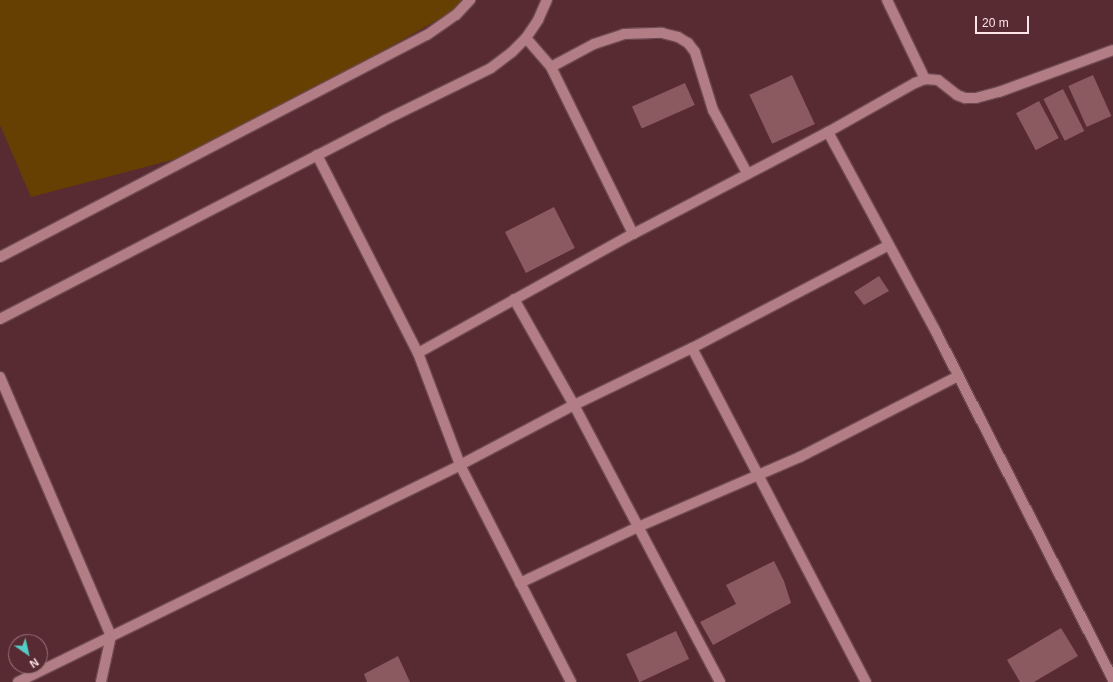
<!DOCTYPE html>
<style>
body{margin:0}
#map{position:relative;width:1113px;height:682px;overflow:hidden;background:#582b33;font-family:Helvetica,sans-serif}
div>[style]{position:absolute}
.green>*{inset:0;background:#664002}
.building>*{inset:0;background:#8b5960;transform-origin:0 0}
.roads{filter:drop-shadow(1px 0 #6e494f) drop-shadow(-1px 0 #6e494f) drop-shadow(0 1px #6e494f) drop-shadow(0 -1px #6e494f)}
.minor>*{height:10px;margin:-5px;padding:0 5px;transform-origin:5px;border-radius:5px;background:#b27d84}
span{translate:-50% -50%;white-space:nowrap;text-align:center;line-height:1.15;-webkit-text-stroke:4px #582b33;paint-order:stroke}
.north{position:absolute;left:8px;top:634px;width:40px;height:40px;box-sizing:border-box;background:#582b33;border:1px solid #9a757b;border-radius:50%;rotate:146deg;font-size:11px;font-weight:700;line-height:16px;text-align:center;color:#fde4e7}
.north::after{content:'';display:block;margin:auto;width:14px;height:18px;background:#54cdc8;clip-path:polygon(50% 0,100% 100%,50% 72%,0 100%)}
.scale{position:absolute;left:975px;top:16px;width:54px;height:18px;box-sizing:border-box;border:2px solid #fde4e7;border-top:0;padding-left:5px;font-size:12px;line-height:14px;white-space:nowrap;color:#fde4e7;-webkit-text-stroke:3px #582b33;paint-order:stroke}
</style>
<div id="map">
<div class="green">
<div style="clip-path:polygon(0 0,472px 0,210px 150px,31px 197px,0 125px)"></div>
</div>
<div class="building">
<div style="left:792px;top:75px;width:54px;height:47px;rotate:65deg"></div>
<div style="left:1093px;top:75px;width:45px;height:27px;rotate:66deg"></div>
<div style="left:685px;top:83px;width:24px;height:58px;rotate:66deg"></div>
<div style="left:1063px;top:89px;width:47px;height:22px;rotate:63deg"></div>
<div style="left:1039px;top:101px;width:42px;height:26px;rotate:62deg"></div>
<div style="left:554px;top:207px;width:46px;height:55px;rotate:63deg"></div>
<div style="clip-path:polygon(879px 276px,889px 291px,864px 305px,854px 292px)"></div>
<div style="clip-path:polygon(774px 561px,784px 581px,791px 603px,713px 645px,700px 622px,736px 604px,726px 585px)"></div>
<div style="clip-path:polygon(1061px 628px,1078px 656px,1034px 682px,1020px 682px,1007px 660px)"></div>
<div style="left:676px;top:631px;width:31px;height:55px;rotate:65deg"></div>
<div style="clip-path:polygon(398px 656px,410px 682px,367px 682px,364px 674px)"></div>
</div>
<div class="roads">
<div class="minor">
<div style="left:887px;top:0;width:88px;rotate:64.3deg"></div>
<div style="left:526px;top:38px;width:38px;rotate:49deg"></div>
<div style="left:551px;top:67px;width:186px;rotate:63.8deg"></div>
<div style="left:551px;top:67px;width:49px;rotate:-28.1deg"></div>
<div style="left:594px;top:44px;width:32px;rotate:-18deg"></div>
<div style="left:624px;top:34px;width:38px;rotate:-2deg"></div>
<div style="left:662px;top:33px;width:16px;rotate:14deg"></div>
<div style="left:678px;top:37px;width:12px;rotate:31deg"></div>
<div style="left:688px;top:43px;width:11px;rotate:52deg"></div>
<div style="left:695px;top:52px;width:61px;rotate:72.8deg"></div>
<div style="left:713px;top:110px;width:72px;rotate:61.6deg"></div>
<div style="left:828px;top:132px;width:227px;rotate:61.6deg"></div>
<div style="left:936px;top:332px;width:390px;rotate:63deg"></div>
<div style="left:317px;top:155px;width:222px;rotate:63deg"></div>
<div style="left:418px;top:353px;width:246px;rotate:-29deg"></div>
<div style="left:633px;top:234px;width:220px;rotate:-27.6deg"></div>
<div style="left:828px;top:132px;width:100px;rotate:-29.4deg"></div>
<div style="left:915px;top:83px;width:11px;rotate:-22deg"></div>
<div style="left:925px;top:79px;width:13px;rotate:4deg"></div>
<div style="left:938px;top:80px;width:24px;rotate:38deg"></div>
<div style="left:957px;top:95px;width:9px;rotate:21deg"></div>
<div style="left:965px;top:98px;width:11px"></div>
<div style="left:976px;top:98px;width:24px;rotate:-15deg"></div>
<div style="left:999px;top:92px;width:121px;rotate:-20.2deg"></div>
<div style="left:0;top:257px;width:481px;rotate:-27.5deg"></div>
<div style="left:427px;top:35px;width:35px;rotate:-35deg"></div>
<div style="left:456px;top:15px;width:21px;rotate:-47deg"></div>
<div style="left:514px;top:299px;width:122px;rotate:60.5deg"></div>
<div style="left:574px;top:405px;width:313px;rotate:62.2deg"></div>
<div style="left:0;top:319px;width:431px;rotate:-27.3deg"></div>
<div style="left:383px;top:121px;width:120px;rotate:-26.1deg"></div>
<div style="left:491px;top:68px;width:26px;rotate:-37deg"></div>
<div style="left:512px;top:52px;width:20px;rotate:-45deg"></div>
<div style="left:526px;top:38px;width:22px;rotate:-56deg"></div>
<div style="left:538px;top:20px;width:22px;rotate:-66deg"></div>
<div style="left:692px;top:348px;width:377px;rotate:62.5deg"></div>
<div style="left:418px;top:353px;width:120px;rotate:69.4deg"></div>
<div style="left:460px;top:465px;width:244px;rotate:62.9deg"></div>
<div style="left:0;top:377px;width:282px;rotate:66.8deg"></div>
<div style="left:111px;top:636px;width:47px;rotate:102.3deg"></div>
<div style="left:520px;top:583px;width:131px;rotate:-25.4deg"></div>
<div style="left:638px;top:527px;width:176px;rotate:-23.4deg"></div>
<div style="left:800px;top:457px;width:178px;rotate:-27.1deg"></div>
<div style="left:18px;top:682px;width:492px;rotate:-26.1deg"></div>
<div style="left:460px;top:465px;width:129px;rotate:-27.8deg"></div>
<div style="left:574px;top:405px;width:131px;rotate:-25.8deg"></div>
<div style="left:692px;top:348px;width:222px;rotate:-27.6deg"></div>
</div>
</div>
<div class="north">N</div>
<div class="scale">20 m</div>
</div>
